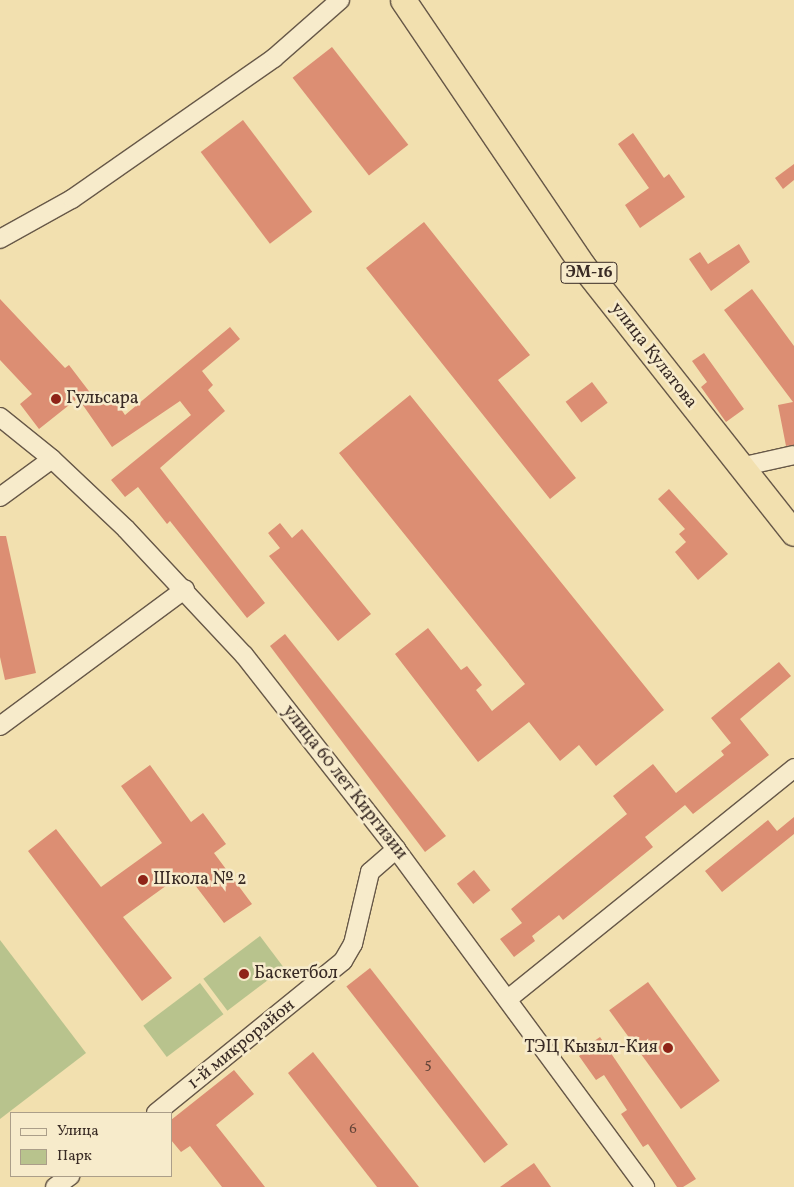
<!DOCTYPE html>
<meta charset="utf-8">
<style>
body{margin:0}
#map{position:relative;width:794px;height:1187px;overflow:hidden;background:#f2e0af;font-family:Vollkorn,serif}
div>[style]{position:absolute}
.green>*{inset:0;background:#b8c38d;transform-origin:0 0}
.building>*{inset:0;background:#dc8e73;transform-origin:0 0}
.roads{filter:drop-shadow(1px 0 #675848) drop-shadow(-1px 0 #675848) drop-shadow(0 1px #675848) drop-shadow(0 -1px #675848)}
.minor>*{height:18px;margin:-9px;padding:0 9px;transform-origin:9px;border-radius:9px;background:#f7ebcb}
.highway>*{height:25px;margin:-12.5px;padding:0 12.5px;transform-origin:12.5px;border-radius:12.5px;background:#f2e0af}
.dots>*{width:14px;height:14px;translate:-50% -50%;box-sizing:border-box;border:2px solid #f7ebcb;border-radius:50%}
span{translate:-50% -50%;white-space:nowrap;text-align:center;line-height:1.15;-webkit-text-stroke:5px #f7ebcb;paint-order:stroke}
.number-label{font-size:15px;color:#624438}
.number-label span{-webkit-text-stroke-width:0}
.shield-label span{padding:1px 4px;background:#f7ebcb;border:1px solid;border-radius:4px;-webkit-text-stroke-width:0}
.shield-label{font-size:16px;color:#392b25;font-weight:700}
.street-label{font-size:18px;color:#392b25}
.poi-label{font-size:18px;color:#392b25}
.left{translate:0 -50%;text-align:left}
.right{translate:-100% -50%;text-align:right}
.legend{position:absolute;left:10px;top:1112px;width:162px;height:65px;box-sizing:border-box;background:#f7ebcb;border:1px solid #ab9e89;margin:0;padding:6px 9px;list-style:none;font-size:15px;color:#392b25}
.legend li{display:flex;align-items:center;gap:10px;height:25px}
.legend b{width:25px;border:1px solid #ab9e89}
</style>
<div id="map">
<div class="green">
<div style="left:260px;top:936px;width:40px;height:71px;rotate:53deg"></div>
<div style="clip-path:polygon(0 940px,86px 1053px,0 1119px)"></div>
<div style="left:200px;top:983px;width:39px;height:71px;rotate:53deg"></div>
</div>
<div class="building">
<div style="left:332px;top:47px;width:124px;height:50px;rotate:52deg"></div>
<div style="left:243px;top:120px;width:115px;height:53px;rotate:53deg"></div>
<div style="clip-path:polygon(633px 133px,664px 178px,669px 174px,685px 197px,640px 228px,625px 205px,649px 188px,618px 144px)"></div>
<div style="clip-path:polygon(794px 164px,794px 180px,783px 189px,775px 178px)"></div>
<div style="clip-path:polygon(424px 222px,530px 355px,498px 380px,576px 478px,550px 499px,366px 268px)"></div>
<div style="clip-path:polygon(739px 244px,750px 262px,711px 291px,689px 259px,700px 252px,708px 264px)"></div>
<div style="clip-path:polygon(752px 289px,794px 346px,794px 445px,786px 446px,778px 405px,793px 402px,724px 310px)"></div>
<div style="clip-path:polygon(0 299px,65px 368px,69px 365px,98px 403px,111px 394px,125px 415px,230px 327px,240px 339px,202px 371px,213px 385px,208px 390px,225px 411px,160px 468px,265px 603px,247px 618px,170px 521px,167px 524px,138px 487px,125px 497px,111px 480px,191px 415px,180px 401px,112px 447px,78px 398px,39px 429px,20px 404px,32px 394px,0 360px)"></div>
<div style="clip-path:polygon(704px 353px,744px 409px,726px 422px,701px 387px,707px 382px,692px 361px)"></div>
<div style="left:592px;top:382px;width:26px;height:33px;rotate:53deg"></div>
<div style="clip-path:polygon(410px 395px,664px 710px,596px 766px,579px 745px,560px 761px,529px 722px,478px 762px,395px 654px,428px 628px,461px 670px,467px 666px,482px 685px,476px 690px,492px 711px,525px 684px,339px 453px)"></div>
<div style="clip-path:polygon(669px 489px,728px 554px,698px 580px,675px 552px,686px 542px,679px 534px,685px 529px,658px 499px)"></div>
<div style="clip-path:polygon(280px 523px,292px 538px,302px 529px,371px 614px,338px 641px,269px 556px,280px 548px,268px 533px)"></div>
<div style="clip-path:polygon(0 536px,6px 536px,36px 673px,5px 680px,0 657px)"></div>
<div style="clip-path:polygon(285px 634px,446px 836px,425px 852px,270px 646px)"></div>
<div style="clip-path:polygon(779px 662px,791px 676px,740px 719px,769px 755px,693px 814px,685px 805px,645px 837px,653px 847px,563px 920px,559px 915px,532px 936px,535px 941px,514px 957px,500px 939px,522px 923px,511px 909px,627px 814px,613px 796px,653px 764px,676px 793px,724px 755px,721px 751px,731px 743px,711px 718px)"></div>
<div style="clip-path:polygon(150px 765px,191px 822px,203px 813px,226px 844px,214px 853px,252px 904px,224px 923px,185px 872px,123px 917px,172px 978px,142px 1001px,28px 851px,56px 829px,101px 887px,162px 843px,121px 786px)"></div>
<div style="clip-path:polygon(794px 817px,794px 834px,722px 892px,705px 871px,768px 820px,777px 831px)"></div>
<div style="left:474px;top:870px;width:26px;height:22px;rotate:51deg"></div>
<div style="left:370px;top:968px;width:224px;height:30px;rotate:52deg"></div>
<div style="left:648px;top:982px;width:122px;height:48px;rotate:54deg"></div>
<div style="clip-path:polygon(600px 1037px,696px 1179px,683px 1187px,677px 1187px,648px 1144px,643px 1147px,621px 1114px,627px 1110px,604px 1075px,596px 1080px,579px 1056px,586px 1051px,584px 1048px)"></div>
<div style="clip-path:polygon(313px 1052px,419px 1187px,377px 1187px,288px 1073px)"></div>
<div style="clip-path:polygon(234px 1070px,254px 1094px,216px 1125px,265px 1187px,222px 1187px,190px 1146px,181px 1152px,171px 1140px,171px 1120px)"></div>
<div style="clip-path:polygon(534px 1163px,551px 1187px,500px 1187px)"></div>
</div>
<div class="roads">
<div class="minor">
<div style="left:0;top:239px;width:82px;rotate:-29.1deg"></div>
<div style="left:72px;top:199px;width:246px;rotate:-34.9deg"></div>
<div style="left:274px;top:58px;width:88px;rotate:-41.3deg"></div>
<div style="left:0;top:417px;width:67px;rotate:38.9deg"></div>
<div style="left:52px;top:459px;width:102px;rotate:43.4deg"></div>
<div style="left:126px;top:529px;width:173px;rotate:46.9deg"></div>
<div style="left:244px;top:655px;width:246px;rotate:51.9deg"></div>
<div style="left:396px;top:849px;width:420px;rotate:53.6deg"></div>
<div style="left:740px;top:467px;width:55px;rotate:-12.5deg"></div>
<div style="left:0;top:497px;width:64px;rotate:-36.2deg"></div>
<div style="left:0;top:726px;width:230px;rotate:-36.5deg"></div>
<div style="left:508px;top:999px;width:368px;rotate:-38.9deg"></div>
<div style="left:156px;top:1113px;width:241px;rotate:-39.1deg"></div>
<div style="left:343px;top:961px;width:20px;rotate:-60deg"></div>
<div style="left:353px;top:944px;width:74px;rotate:-76.7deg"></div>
<div style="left:370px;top:872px;width:35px;rotate:-41deg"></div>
<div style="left:55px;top:1187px;width:19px;rotate:-36deg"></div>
</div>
<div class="highway">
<div style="left:403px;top:0;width:321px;rotate:55.9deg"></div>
<div style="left:583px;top:266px;width:340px;rotate:51.7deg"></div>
</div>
</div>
<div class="dots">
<div style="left:56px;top:399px;background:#8f2418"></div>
<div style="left:143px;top:880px;background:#8f2418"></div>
<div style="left:244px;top:974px;background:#8f2418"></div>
<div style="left:668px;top:1048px;background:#8f2418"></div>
</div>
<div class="number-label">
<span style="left:428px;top:1065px">5</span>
<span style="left:353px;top:1130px">6</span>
</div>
<div class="shield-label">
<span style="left:589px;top:273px">ЭМ-16</span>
</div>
<div class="street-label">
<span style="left:653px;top:356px;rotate:52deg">улица Кулатова</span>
<span style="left:344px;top:783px;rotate:52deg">улица 60 лет Киргизии</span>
<span style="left:242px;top:1045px;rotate:-39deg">1-й микрорайон</span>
</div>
<div class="poi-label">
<span class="left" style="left:66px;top:399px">Гульсара</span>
<span class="left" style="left:153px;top:880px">Школа № 2</span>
<span class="left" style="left:254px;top:974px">Баскетбол</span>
<span class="right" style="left:658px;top:1048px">ТЭЦ Кызыл-Кия</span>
</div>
<ul class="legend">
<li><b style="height:6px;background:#f7ebcb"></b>Улица</li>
<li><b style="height:14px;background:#b8c38d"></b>Парк</li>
</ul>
</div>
